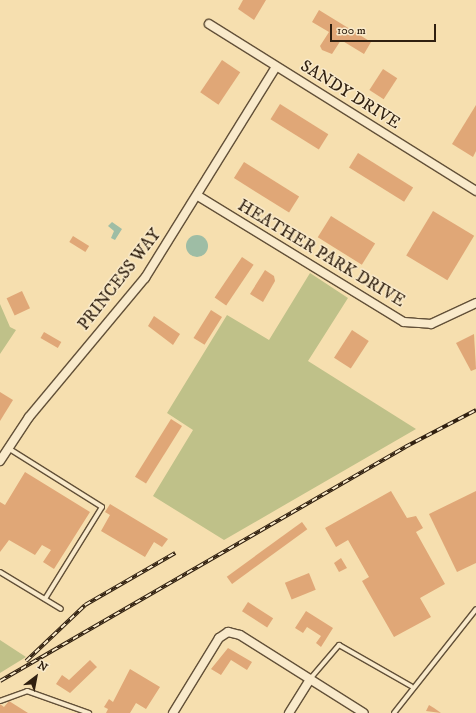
<!DOCTYPE html>
<style>
body{margin:0}
#map{position:relative;width:476px;height:713px;overflow:hidden;background:#f6dfaf;font-family:"IM FELL DW Pica",serif}
div>[style]{position:absolute}
.green>*{inset:0;background:#bfc189}
.water>*{inset:0;background:#9ebda5}
.round{border-radius:50%}
.building>*{inset:0;background:#e0a777;transform-origin:0 0}
.roads{filter:drop-shadow(1px 0 #625038) drop-shadow(-1px 0 #625038) drop-shadow(0 1px #625038) drop-shadow(0 -1px #625038)}
.service>*{height:4px;margin:-2px;padding:0 2px;transform-origin:2px;border-radius:2px;background:#f9eacb}
.minor>*{height:8px;margin:-4px;padding:0 4px;transform-origin:4px;border-radius:4px;background:#f9eacb}
.rail>*{height:3.5px;margin-top:-1.75px;transform-origin:0;background:repeating-linear-gradient(90deg,#f9eacb 0 6px,#302010 0 12px);box-sizing:border-box;border-block:1px solid #302010}
span{translate:-50% -50%;white-space:nowrap;text-align:center;line-height:1.15;-webkit-text-stroke:3px #f9eacb;paint-order:stroke}
.street-label{font-size:17px;color:#302010}
.north{position:absolute;left:16px;top:657px;width:40px;height:40px;-webkit-text-stroke:3px #f9eacb;paint-order:stroke;rotate:32deg;font-size:11px;font-weight:700;line-height:16px;text-align:center;color:#302010}
.north::after{content:'';display:block;margin:auto;width:14px;height:18px;background:#302010;clip-path:polygon(50% 0,100% 100%,50% 72%,0 100%)}
.scale{position:absolute;left:330px;top:24px;width:106px;height:18px;box-sizing:border-box;border:2px solid #302010;border-top:0;padding-left:5px;font-size:12px;line-height:14px;white-space:nowrap;color:#302010;-webkit-text-stroke:3px #f9eacb;paint-order:stroke}
</style>
<div id="map">
<div class="green">
<div style="clip-path:polygon(310px 273px,348px 298px,308px 361px,416px 429px,224px 540px,153px 496px,193px 430px,167px 413px,227px 315px,269px 340px)"></div>
<div style="clip-path:polygon(0 304px,10px 327px,16px 330px,0 354px)"></div>
<div style="clip-path:polygon(0 640px,26px 657px,0 673px)"></div>
</div>
<div class="water">
<div style="clip-path:polygon(112px 222px,122px 229px,115px 240px,111px 238px,114px 231px,108px 226px)"></div>
<div class="round" style="left:186px;top:235px;width:22px;height:22px"></div>
</div>
<div class="building">
<div style="clip-path:polygon(243px 0,266px 0,254px 20px,238px 9px)"></div>
<div style="clip-path:polygon(319px 10px,371px 42px,364px 54px,341px 40px,332px 54px,322px 50px,320px 46px,329px 32px,312px 22px)"></div>
<div style="left:222px;top:60px;width:22px;height:39px;rotate:34deg"></div>
<div style="left:383px;top:69px;width:17px;height:25px;rotate:33deg"></div>
<div style="left:280px;top:104px;width:57px;height:18px;rotate:32deg"></div>
<div style="clip-path:polygon(476px 105px,476px 151px,473px 157px,452px 144px)"></div>
<div style="left:358px;top:153px;width:65px;height:17px;rotate:32deg"></div>
<div style="left:244px;top:162px;width:65px;height:19px;rotate:32deg"></div>
<div style="left:433px;top:211px;width:48px;height:52px;rotate:31deg"></div>
<div style="left:331px;top:216px;width:52px;height:25px;rotate:32deg"></div>
<div style="left:73px;top:236px;width:19px;height:7px;rotate:32deg"></div>
<div style="left:242px;top:257px;width:14px;height:49px;rotate:34deg"></div>
<div style="clip-path:polygon(265px 270px,274px 276px,275px 281px,263px 302px,250px 294px)"></div>
<div style="left:22px;top:291px;width:19px;height:17px;rotate:65deg"></div>
<div style="left:211px;top:310px;width:13px;height:33px;rotate:32deg"></div>
<div style="clip-path:polygon(154px 316px,180px 334px,173px 345px,148px 326px)"></div>
<div style="left:352px;top:330px;width:20px;height:33px;rotate:33deg"></div>
<div style="left:44px;top:332px;width:20px;height:7px;rotate:30deg"></div>
<div style="clip-path:polygon(474px 334px,476px 369px,471px 371px,456px 343px)"></div>
<div style="clip-path:polygon(0 392px,13px 400px,0 421px)"></div>
<div style="left:171px;top:419px;width:13px;height:68px;rotate:32deg"></div>
<div style="clip-path:polygon(25px 472px,90px 512px,54px 569px,43px 562px,51px 550px,42px 545px,35px 555px,9px 540px,0 552px,0 502px,5px 505px)"></div>
<div style="clip-path:polygon(391px 491px,407px 518px,416px 516px,423px 528px,416px 532px,445px 584px,420px 598px,431px 617px,394px 637px,362px 581px,369px 577px,348px 540px,336px 547px,325px 528px)"></div>
<div style="clip-path:polygon(476px 491px,476px 563px,457px 572px,429px 514px)"></div>
<div style="clip-path:polygon(110px 504px,168px 539px,162px 547px,154px 542px,145px 557px,101px 531px,110px 515px,105px 512px)"></div>
<div style="left:302px;top:522px;width:9px;height:93px;rotate:54deg"></div>
<div style="clip-path:polygon(341px 558px,347px 568px,339px 572px,334px 563px)"></div>
<div style="left:309px;top:573px;width:18px;height:26px;rotate:68deg"></div>
<div style="left:248px;top:602px;width:30px;height:11px;rotate:33deg"></div>
<div style="clip-path:polygon(306px 611px,333px 628px,321px 647px,316px 643px,321px 636px,307px 627px,303px 633px,295px 628px)"></div>
<div style="clip-path:polygon(228px 648px,252px 662px,247px 670px,231px 660px,221px 675px,211px 669px)"></div>
<div style="clip-path:polygon(90px 660px,97px 667px,70px 693px,56px 684px,62px 675px,69px 680px)"></div>
<div style="clip-path:polygon(130px 669px,160px 687px,146px 709px,136px 703px,130px 713px,106px 713px,108px 709px,104px 707px,109px 699px,113px 702px)"></div>
<div style="clip-path:polygon(9px 701px,28px 713px,0 713px,0 704px,4px 707px)"></div>
<div style="clip-path:polygon(429px 705px,434px 708px,441px 713px,426px 711px)"></div>
</div>
<div class="roads">
<div class="service">
<div style="left:8px;top:448px;width:111px;rotate:32.1deg"></div>
<div style="left:102px;top:507px;width:108px;rotate:121.8deg"></div>
<div style="left:0;top:572px;width:71px;rotate:31.2deg"></div>
<div style="left:310px;top:679px;width:45px;rotate:-49.5deg"></div>
<div style="left:339px;top:645px;width:83px;rotate:29.7deg"></div>
<div style="left:0;top:701px;width:29px;rotate:-20deg"></div>
<div style="left:27px;top:691px;width:66px;rotate:19.5deg"></div>
<div style="left:394px;top:713px;width:132px;rotate:-51.7deg"></div>
</div>
<div class="minor">
<div style="left:209px;top:24px;width:315px;rotate:32deg"></div>
<div style="left:198px;top:196px;width:241px;rotate:31.5deg"></div>
<div style="left:404px;top:322px;width:27px;rotate:4deg"></div>
<div style="left:431px;top:324px;width:50px;rotate:-25deg"></div>
<div style="left:0;top:461px;width:53px;rotate:-56.6deg"></div>
<div style="left:29px;top:417px;width:181px;rotate:-50.2deg"></div>
<div style="left:145px;top:278px;width:248px;rotate:-58.2deg"></div>
<div style="left:173px;top:713px;width:88px;rotate:-58.5deg"></div>
<div style="left:219px;top:638px;width:11px;rotate:-34deg"></div>
<div style="left:228px;top:632px;width:12px;rotate:14deg"></div>
<div style="left:240px;top:635px;width:146px;rotate:32.2deg"></div>
<div style="left:289px;top:713px;width:40px;rotate:-58deg"></div>
</div>
</div>
<div class="rail">
<div style="left:26px;top:661px;width:81px;rotate:-43.5deg"></div>
<div style="left:85px;top:605px;width:104px;rotate:-30deg"></div>
<div style="left:0;top:681px;width:468px;rotate:-30deg"></div>
<div style="left:405px;top:447px;width:80px;rotate:-27.5deg"></div>
</div>
<div class="street-label">
<span style="left:350px;top:95px;rotate:32deg">SANDY DRIVE</span>
<span style="left:321px;top:254px;rotate:31deg">HEATHER PARK DRIVE</span>
<span style="left:120px;top:280px;rotate:-52deg">PRINCESS WAY</span>
</div>
<div class="north">N</div>
<div class="scale">100 m</div>
</div>
